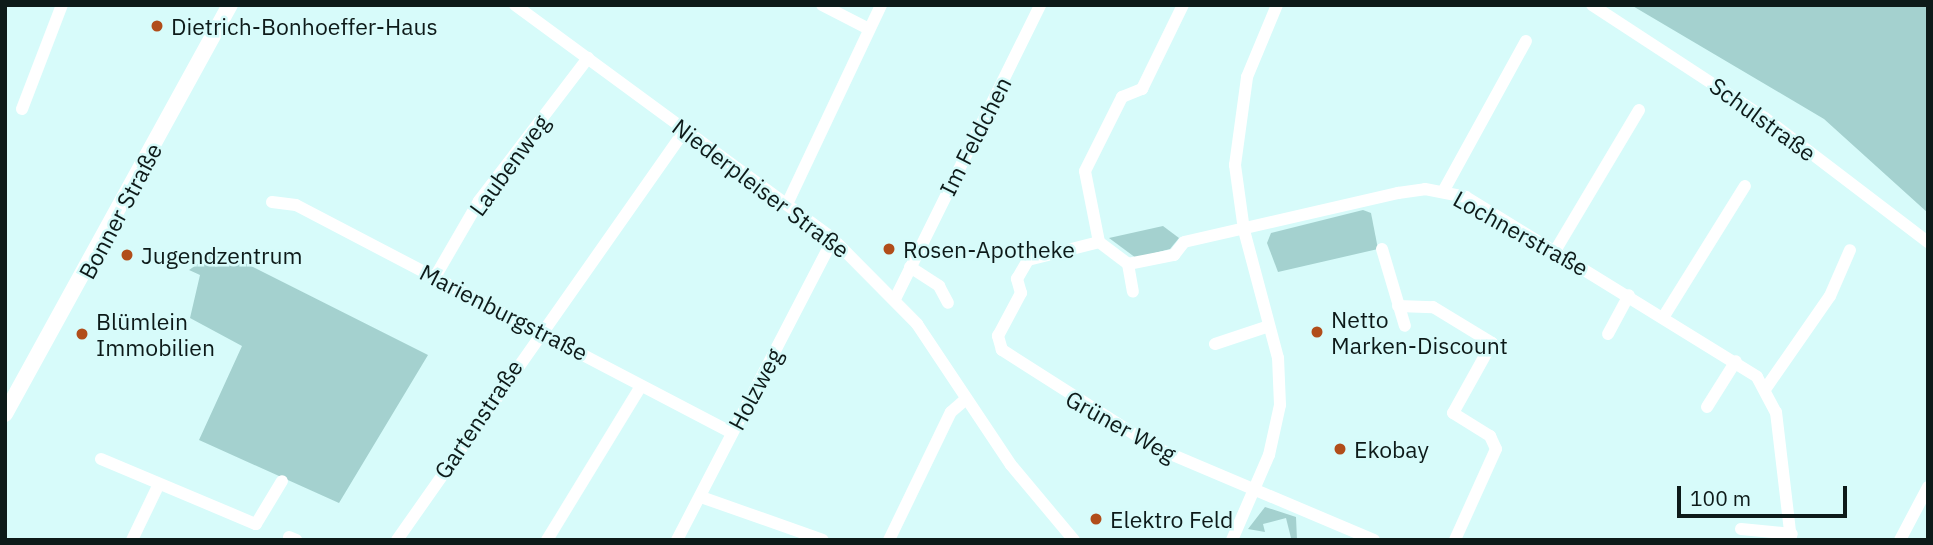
<!DOCTYPE html>
<meta charset="utf-8">
<style>
body{margin:0}
#map{position:relative;width:1933px;height:545px;overflow:hidden;background:#d7fbfa;font-family:"IBM Plex Sans",sans-serif}
div>[style]{position:absolute}
.green>*{inset:0;background:#a4d1cf}
.minor>*{height:12px;margin:-6px;padding:0 6px;transform-origin:6px;border-radius:6px;background:#fff}
.major>*{height:16px;margin:-8px;padding:0 8px;transform-origin:8px;border-radius:8px;background:#fff}
.dots>*{width:19px;height:19px;translate:-50% -50%;box-sizing:border-box;border:4px solid #d7fbfa;border-radius:50%}
span{translate:-50% -50%;white-space:nowrap;text-align:center;line-height:1.15;-webkit-text-stroke:5px #d7fbfa;paint-order:stroke}
.poi-label{font-size:23px;color:#0d1a19}
.left{translate:0 -50%;text-align:left}
.street-label{font-size:23px;color:#0d1a19}
.frame{position:absolute;inset:0;border:7px solid #0d1a19;pointer-events:none}
.scale{position:absolute;left:1677px;top:486px;width:170px;height:32px;box-sizing:border-box;border:4px solid #0d1a19;border-top:0;padding-left:9px;font-size:21px;line-height:24px;white-space:nowrap;color:#0d1a19;-webkit-text-stroke:5px #d7fbfa;paint-order:stroke}
</style>
<div id="map">
<div class="green">
<div style="clip-path:polygon(1631px 5px,1928px 5px,1928px 213px,1824px 119px)"></div>
<div style="clip-path:polygon(1363px 210px,1371px 213px,1378px 249px,1278px 272px,1267px 243px,1271px 233px)"></div>
<div style="clip-path:polygon(1163px 226px,1179px 238px,1170px 249px,1136px 258px,1109px 238px)"></div>
<div style="clip-path:polygon(227px 254px,428px 355px,339px 503px,199px 440px,242px 346px,190px 318px,200px 275px,189px 270px,211px 255px)"></div>
<div style="clip-path:polygon(1265px 507px,1296px 517px,1297px 540px,1291px 538px,1286px 518px,1263px 524px,1265px 532px,1248px 529px)"></div>
</div>
<div class="minor">
<div style="left:515px;top:5px;width:395px;rotate:36.3deg"></div>
<div style="left:833px;top:239px;width:120px;rotate:45.3deg"></div>
<div style="left:917px;top:324px;width:169px;rotate:56.3deg"></div>
<div style="left:1011px;top:465px;width:98px;rotate:50deg"></div>
<div style="left:822px;top:5px;width:53px;rotate:27.1deg"></div>
<div style="left:1592px;top:5px;width:207px;rotate:33.2deg"></div>
<div style="left:1765px;top:118px;width:205px;rotate:37.3deg"></div>
<div style="left:22px;top:109px;width:111px;rotate:-69deg"></div>
<div style="left:1444px;top:190px;width:170px;rotate:-61.2deg"></div>
<div style="left:272px;top:202px;width:24px;rotate:7deg"></div>
<div style="left:296px;top:205px;width:492px;rotate:27.6deg"></div>
<div style="left:788px;top:202px;width:218px;rotate:-64.7deg"></div>
<div style="left:1099px;top:242px;width:72px;rotate:-101.2deg"></div>
<div style="left:1085px;top:171px;width:83px;rotate:-63.4deg"></div>
<div style="left:1122px;top:97px;width:22px;rotate:-22deg"></div>
<div style="left:1142px;top:89px;width:93px;rotate:-64deg"></div>
<div style="left:1382px;top:249px;width:80px;rotate:73.4deg"></div>
<div style="left:1555px;top:251px;width:164px;rotate:-59.2deg"></div>
<div style="left:1128px;top:264px;width:28px;rotate:80deg"></div>
<div style="left:910px;top:267px;width:35px;rotate:33deg"></div>
<div style="left:939px;top:286px;width:19px;rotate:62deg"></div>
<div style="left:435px;top:277px;width:88px;rotate:-59.9deg"></div>
<div style="left:479px;top:201px;width:180px;rotate:-52.7deg"></div>
<div style="left:895px;top:299px;width:328px;rotate:-63.7deg"></div>
<div style="left:1398px;top:306px;width:35px;rotate:2deg"></div>
<div style="left:1433px;top:307px;width:69px;rotate:31.4deg"></div>
<div style="left:1492px;top:343px;width:80px;rotate:119.1deg"></div>
<div style="left:1453px;top:413px;width:44px;rotate:31.9deg"></div>
<div style="left:1490px;top:436px;width:14px;rotate:65deg"></div>
<div style="left:1496px;top:449px;width:100px;rotate:114.3deg"></div>
<div style="left:1664px;top:316px;width:153px;rotate:-58.1deg"></div>
<div style="left:1608px;top:334px;width:44px;rotate:-61.7deg"></div>
<div style="left:1215px;top:344px;width:57px;rotate:-18.4deg"></div>
<div style="left:1766px;top:388px;width:112px;rotate:-55.2deg"></div>
<div style="left:1830px;top:296px;width:50px;rotate:-66.5deg"></div>
<div style="left:1707px;top:407px;width:54px;rotate:-57.8deg"></div>
<div style="left:101px;top:459px;width:168px;rotate:22.8deg"></div>
<div style="left:256px;top:524px;width:50px;rotate:-58.8deg"></div>
<div style="left:701px;top:497px;width:129px;rotate:19.4deg"></div>
<div style="left:1741px;top:529px;width:51px;rotate:5.6deg"></div>
<div style="left:289px;top:537px;width:8px;rotate:23deg"></div>
<div style="left:132px;top:540px;width:62px;rotate:-64.3deg"></div>
<div style="left:397px;top:540px;width:501px;rotate:-54.91deg"></div>
<div style="left:547px;top:540px;width:180px;rotate:-58.6deg"></div>
<div style="left:677px;top:540px;width:339px;rotate:-62.6deg"></div>
<div style="left:889px;top:540px;width:142px;rotate:-64.2deg"></div>
<div style="left:951px;top:412px;width:20px;rotate:-41deg"></div>
<div style="left:1232px;top:540px;width:93px;rotate:-66.5deg"></div>
<div style="left:1269px;top:455px;width:51px;rotate:-77.6deg"></div>
<div style="left:1280px;top:405px;width:47px;rotate:-92.4deg"></div>
<div style="left:1278px;top:358px;width:132px;rotate:-104.9deg"></div>
<div style="left:1244px;top:230px;width:66px;rotate:-97.9deg"></div>
<div style="left:1235px;top:165px;width:89px;rotate:-82.2deg"></div>
<div style="left:1247px;top:77px;width:78px;rotate:-67.4deg"></div>
<div style="left:1374px;top:540px;width:237px;rotate:-157.1deg"></div>
<div style="left:1156px;top:448px;width:183px;rotate:-147.5deg"></div>
<div style="left:1002px;top:350px;width:15px;rotate:-106deg"></div>
<div style="left:998px;top:336px;width:49px;rotate:-61.9deg"></div>
<div style="left:1021px;top:293px;width:15px;rotate:-106deg"></div>
<div style="left:1017px;top:279px;width:22px;rotate:-60deg"></div>
<div style="left:1028px;top:260px;width:73px;rotate:-14.2deg"></div>
<div style="left:1099px;top:242px;width:36px;rotate:37deg"></div>
<div style="left:1128px;top:264px;width:47px;rotate:-11.1deg"></div>
<div style="left:1174px;top:255px;width:16px;rotate:-52deg"></div>
<div style="left:1184px;top:242px;width:220px;rotate:-12.9deg"></div>
<div style="left:1398px;top:193px;width:27px;rotate:-8deg"></div>
<div style="left:1425px;top:189px;width:42px;rotate:11deg"></div>
<div style="left:1466px;top:197px;width:342px;rotate:31.7deg"></div>
<div style="left:1757px;top:377px;width:40px;rotate:62deg"></div>
<div style="left:1776px;top:412px;width:129px;rotate:83.3deg"></div>
<div style="left:1900px;top:540px;width:60px;rotate:-62.2deg"></div>
</div>
<div class="major">
<div style="left:5px;top:414px;width:467px;rotate:-61.2deg"></div>
</div>
<div class="dots">
<div style="left:157px;top:26px;background:#b14d1a"></div>
<div style="left:889px;top:249px;background:#b14d1a"></div>
<div style="left:127px;top:255px;background:#b14d1a"></div>
<div style="left:1317px;top:332px;background:#b14d1a"></div>
<div style="left:82px;top:334px;background:#b14d1a"></div>
<div style="left:1340px;top:449px;background:#b14d1a"></div>
<div style="left:1096px;top:519px;background:#b14d1a"></div>
</div>
<div class="poi-label">
<span class="left" style="left:171px;top:26px">Dietrich-Bonhoeffer-Haus</span>
<span class="left" style="left:903px;top:249px">Rosen-Apotheke</span>
<span class="left" style="left:141px;top:255px">Jugendzentrum</span>
<span class="left" style="left:1331px;top:332px">Netto<br>Marken-Discount</span>
<span class="left" style="left:96px;top:334px">Blümlein<br>Immobilien</span>
<span class="left" style="left:1354px;top:449px">Ekobay</span>
<span class="left" style="left:1110px;top:519px">Elektro Feld</span>
</div>
<div class="street-label">
<span style="left:1763px;top:119px;rotate:36deg">Schulstraße</span>
<span style="left:975px;top:136px;rotate:-63deg">Im Feldchen</span>
<span style="left:509px;top:165px;rotate:-54deg">Laubenweg</span>
<span style="left:761px;top:188px;rotate:37deg">Niederpleiser Straße</span>
<span style="left:120px;top:211px;rotate:-62deg">Bonner Straße</span>
<span style="left:1521px;top:233px;rotate:29deg">Lochnerstraße</span>
<span style="left:504px;top:312px;rotate:27deg">Marienburgstraße</span>
<span style="left:755px;top:389px;rotate:-62deg">Holzweg</span>
<span style="left:478px;top:419px;rotate:-56deg">Gartenstraße</span>
<span style="left:1121px;top:426px;rotate:29deg">Grüner Weg</span>
</div>
<div class="frame"></div>
<div class="scale">100 m</div>
</div>
